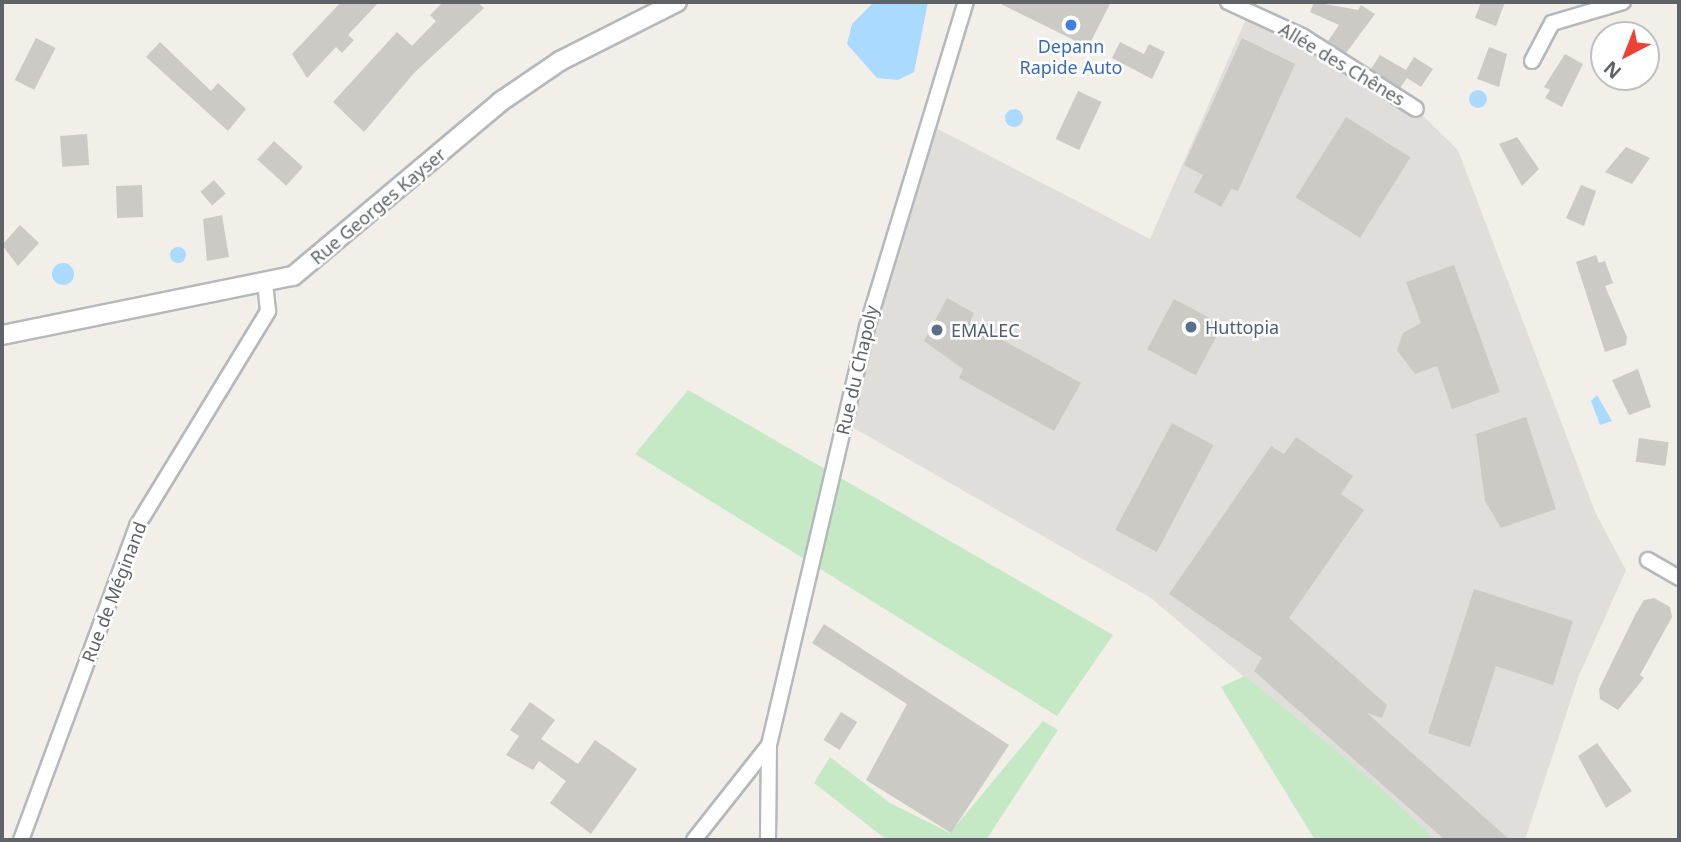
<!DOCTYPE html>
<meta charset="utf-8">
<style>
body{margin:0}
#map{position:relative;width:1681px;height:842px;overflow:hidden;background:#f1efe8;font-family:"Noto Sans",sans-serif}
div>[style]{position:absolute}
.industrial>*{inset:0;background:#e0deda}
.green>*{inset:0;background:#c5e8c5}
.water>*{inset:0;background:#aadaff}
.round{border-radius:50%}
.building>*{inset:0;background:#cccac5;transform-origin:0 0}
.roads{filter:drop-shadow(2px 0 #b5b8bc) drop-shadow(-2px 0 #b5b8bc) drop-shadow(0 2px #b5b8bc) drop-shadow(0 -2px #b5b8bc)}
.minor>*{height:14px;margin:-7px;padding:0 7px;transform-origin:7px;border-radius:7px;background:#fff}
.tertiary>*{height:18px;margin:-9px;padding:0 9px;transform-origin:9px;border-radius:9px;background:#fff}
.dots>*{width:19px;height:19px;translate:-50% -50%;box-sizing:border-box;border:4px solid #fff;border-radius:50%}
span{translate:-50% -50%;white-space:nowrap;text-align:center;line-height:1.15;-webkit-text-stroke:5px #fff;paint-order:stroke}
.shop-label{font-size:18px;color:#366cbe}
.street-label{font-size:18px;color:#5f6368}
.service-label{font-size:18px;color:#4e5e75}
.left{translate:0 -50%;text-align:left}
.frame{position:absolute;inset:0;border:4px solid #5f6368;pointer-events:none}
.north{position:absolute;left:1590px;top:21px;width:70px;height:70px;box-sizing:border-box;background:#fff;border:2px solid #bfc1c3;border-radius:50%;rotate:222deg;font-size:19px;font-weight:700;line-height:28px;text-align:center;color:#5f6368}
.north::after{content:'';display:block;margin:auto;width:24px;height:32px;background:#ea4335;clip-path:polygon(50% 0,100% 100%,50% 72%,0 100%)}
</style>
<div id="map">
<div class="industrial">
<div style="clip-path:polygon(1249px 12px,1416px 109px,1458px 150px,1596px 514px,1626px 570px,1578px 678px,1525px 840px,1436px 840px,1151px 598px,845px 423px,928px 124px,1150px 239px)"></div>
</div>
<div class="green">
<div style="clip-path:polygon(688px 390px,1113px 635px,1057px 716px,635px 454px)"></div>
<div style="clip-path:polygon(1245px 676px,1370px 779px,1436px 840px,1315px 840px,1221px 687px)"></div>
<div style="clip-path:polygon(1043px 721px,1058px 730px,986px 840px,887px 840px,814px 783px,830px 757px,890px 803px,950px 833px)"></div>
</div>
<div class="water">
<div style="clip-path:polygon(874px 2px,928px 2px,914px 72px,898px 80px,877px 78px,847px 44px,852px 24px)"></div>
<div class="round" style="left:1469px;top:90px;width:18px;height:18px"></div>
<div class="round" style="left:1005px;top:109px;width:18px;height:18px"></div>
<div class="round" style="left:170px;top:247px;width:16px;height:16px"></div>
<div class="round" style="left:52px;top:263px;width:22px;height:22px"></div>
<div style="clip-path:polygon(1597px 395px,1612px 421px,1600px 425px,1591px 401px)"></div>
</div>
<div class="building">
<div style="clip-path:polygon(341px 2px,379px 2px,348px 35px,354px 40px,342px 53px,336px 47px,307px 78px,292px 54px)"></div>
<div style="clip-path:polygon(443px 2px,477px 2px,484px 8px,414px 73px,364px 132px,333px 102px,397px 32px,412px 46px,436px 21px,430px 15px)"></div>
<div style="clip-path:polygon(997px 2px,1111px 2px,1088px 47px)"></div>
<div style="clip-path:polygon(1314px 2px,1358px 10px,1361px 5px,1375px 14px,1346px 53px,1328px 41px,1339px 25px,1310px 12px)"></div>
<div style="clip-path:polygon(1481px 2px,1505px 2px,1496px 26px,1475px 18px)"></div>
<div style="left:36px;top:38px;width:22px;height:47px;rotate:27deg"></div>
<div style="clip-path:polygon(1242px 38px,1295px 64px,1238px 191px,1231px 189px,1221px 207px,1194px 192px,1203px 175px,1184px 165px)"></div>
<div style="clip-path:polygon(160px 42px,211px 91px,218px 83px,246px 109px,228px 131px,146px 57px)"></div>
<div style="clip-path:polygon(1120px 42px,1144px 54px,1149px 44px,1165px 52px,1152px 79px,1112px 58px)"></div>
<div style="clip-path:polygon(1489px 47px,1507px 54px,1499px 87px,1477px 79px)"></div>
<div style="clip-path:polygon(1565px 54px,1583px 64px,1562px 107px,1545px 98px,1550px 90px,1544px 87px)"></div>
<div style="clip-path:polygon(1380px 55px,1406px 70px,1414px 57px,1433px 69px,1421px 87px,1407px 78px,1400px 88px,1371px 69px)"></div>
<div style="left:1078px;top:91px;width:26px;height:53px;rotate:25deg"></div>
<div style="left:1346px;top:117px;width:76px;height:95px;rotate:32deg"></div>
<div style="left:87px;top:134px;width:31px;height:27px;rotate:86deg"></div>
<div style="clip-path:polygon(1517px 137px,1539px 169px,1522px 186px,1499px 144px)"></div>
<div style="left:274px;top:141px;width:39px;height:25px;rotate:42deg"></div>
<div style="clip-path:polygon(1626px 147px,1650px 158px,1632px 184px,1605px 172px)"></div>
<div style="left:214px;top:180px;width:18px;height:18px;rotate:49deg"></div>
<div style="left:142px;top:185px;width:32px;height:26px;rotate:88deg"></div>
<div style="clip-path:polygon(1581px 185px,1596px 191px,1584px 226px,1566px 218px)"></div>
<div style="clip-path:polygon(222px 215px,229px 257px,207px 261px,203px 219px)"></div>
<div style="clip-path:polygon(20px 225px,39px 243px,18px 266px,2px 245px)"></div>
<div style="clip-path:polygon(1596px 255px,1599px 263px,1605px 261px,1613px 283px,1605px 286px,1627px 337px,1626px 345px,1605px 352px,1576px 262px)"></div>
<div style="clip-path:polygon(1454px 265px,1500px 392px,1452px 409px,1437px 366px,1415px 374px,1397px 350px,1403px 333px,1421px 323px,1406px 282px)"></div>
<div style="clip-path:polygon(947px 298px,974px 313px,970px 322px,1081px 383px,1054px 431px,959px 378px,963px 369px,924px 341px)"></div>
<div style="left:1174px;top:299px;width:55px;height:57px;rotate:28deg"></div>
<div style="clip-path:polygon(1638px 369px,1651px 407px,1629px 415px,1612px 380px)"></div>
<div style="clip-path:polygon(1526px 417px,1556px 509px,1501px 528px,1485px 501px,1476px 434px)"></div>
<div style="left:1172px;top:423px;width:47px;height:121px;rotate:28deg"></div>
<div style="clip-path:polygon(1296px 437px,1353px 476px,1341px 494px,1364px 510px,1289px 618px,1387px 705px,1382px 718px,1367px 713px,1510px 840px,1445px 840px,1254px 671px,1262px 658px,1169px 594px,1271px 446px,1284px 454px)"></div>
<div style="left:1639px;top:438px;width:30px;height:24px;rotate:8deg"></div>
<div style="clip-path:polygon(1474px 589px,1573px 621px,1553px 685px,1496px 666px,1470px 747px,1428px 733px)"></div>
<div style="clip-path:polygon(1654px 598px,1670px 607px,1672px 617px,1640px 675px,1644px 678px,1618px 710px,1600px 699px,1599px 689px,1635px 615px,1644px 600px)"></div>
<div style="clip-path:polygon(824px 624px,1009px 745px,951px 833px,866px 780px,907px 704px,812px 643px)"></div>
<div style="clip-path:polygon(530px 702px,555px 720px,541px 739px,578px 764px,595px 740px,637px 769px,591px 834px,550px 803px,566px 781px,539px 761px,533px 770px,506px 755px,519px 736px,510px 730px)"></div>
<div style="left:841px;top:712px;width:19px;height:33px;rotate:32deg"></div>
<div style="clip-path:polygon(1597px 743px,1632px 791px,1606px 808px,1578px 756px)"></div>
</div>
<div class="roads">
<div class="minor">
<div style="left:1228px;top:2px;width:81px;rotate:24.7deg"></div>
<div style="left:1302px;top:36px;width:135px;rotate:32.6deg"></div>
<div style="left:1532px;top:61px;width:43px;rotate:-62.2deg"></div>
<div style="left:1552px;top:23px;width:74px;rotate:-16.5deg"></div>
<div style="left:1648px;top:560px;width:36px;rotate:30deg"></div>
<div style="left:21px;top:840px;width:335px;rotate:-69.7deg"></div>
<div style="left:137px;top:526px;width:252px;rotate:-58.6deg"></div>
<div style="left:268px;top:311px;width:27px;rotate:-96deg"></div>
<div style="left:694px;top:840px;width:121px;rotate:-51.7deg"></div>
<div style="left:768px;top:840px;width:95px;rotate:-89.4deg"></div>
<div style="left:769px;top:745px;width:429px;rotate:-76.8deg"></div>
<div style="left:867px;top:327px;width:340px;rotate:-73.1deg"></div>
</div>
<div class="tertiary">
<div style="left:2px;top:335px;width:297px;rotate:-11.5deg"></div>
<div style="left:293px;top:276px;width:270px;rotate:-40deg"></div>
<div style="left:500px;top:102px;width:73px;rotate:-34.3deg"></div>
<div style="left:560px;top:61px;width:131px;rotate:-26.8deg"></div>
</div>
</div>
<div class="dots">
<div style="left:1071px;top:25px;background:#3f7fe0"></div>
<div style="left:1191px;top:327px;background:#5c6f8a"></div>
<div style="left:937px;top:330px;background:#5c6f8a"></div>
</div>
<div class="shop-label">
<span style="left:1071px;top:57px">Depann<br>Rapide Auto</span>
</div>
<div class="street-label">
<span style="left:1342px;top:64px;rotate:31deg">Allée des Chênes</span>
<span style="left:378px;top:206px;rotate:-40deg">Rue Georges Kayser</span>
<span style="left:857px;top:370px;rotate:-77deg">Rue du Chapoly</span>
<span style="left:114px;top:592px;rotate:-69deg">Rue de Méginand</span>
</div>
<div class="service-label">
<span class="left" style="left:1205px;top:327px">Huttopia</span>
<span class="left" style="left:951px;top:330px">EMALEC</span>
</div>
<div class="frame"></div>
<div class="north">N</div>
</div>
